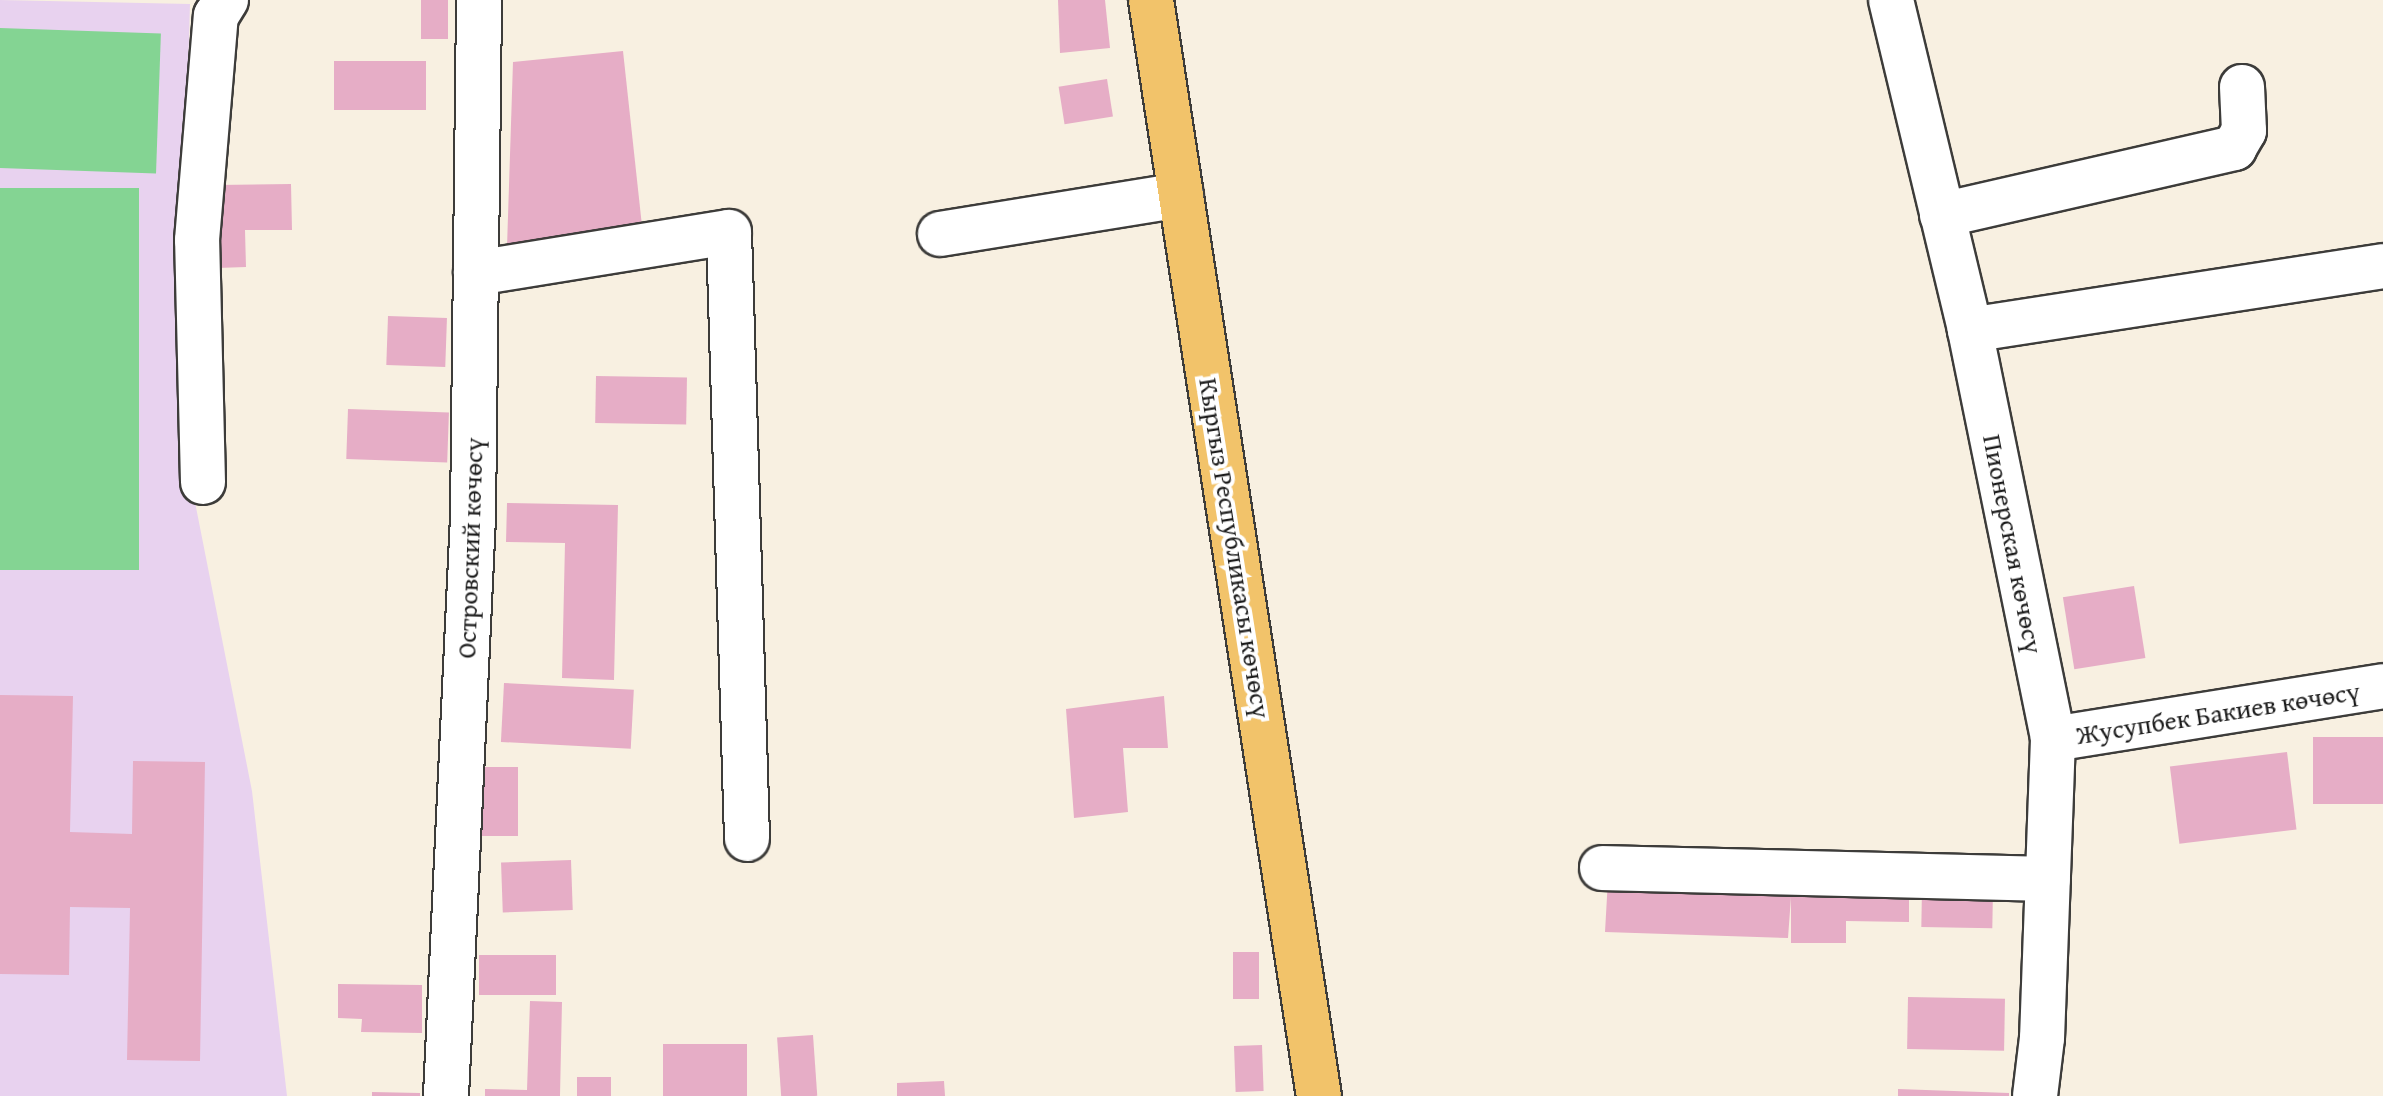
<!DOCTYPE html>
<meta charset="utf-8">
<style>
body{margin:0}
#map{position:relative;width:2383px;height:1096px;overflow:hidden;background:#f8f0e1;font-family:"Gentium Book Plus",serif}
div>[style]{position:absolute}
.built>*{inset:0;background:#e8d2ef}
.green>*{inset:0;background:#84d493;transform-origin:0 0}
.building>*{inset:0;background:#e6adc6;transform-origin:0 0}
.roads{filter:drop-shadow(2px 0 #3d3c3a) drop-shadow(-2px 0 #3d3c3a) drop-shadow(0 2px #3d3c3a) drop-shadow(0 -2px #3d3c3a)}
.minor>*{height:44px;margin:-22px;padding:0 22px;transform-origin:22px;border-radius:22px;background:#fff}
.major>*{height:44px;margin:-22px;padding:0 22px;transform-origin:22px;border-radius:22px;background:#f2c36a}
span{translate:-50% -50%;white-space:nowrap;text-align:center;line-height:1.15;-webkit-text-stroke:8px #fff;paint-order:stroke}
.street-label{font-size:26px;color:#1c1c1c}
</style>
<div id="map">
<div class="built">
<div style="clip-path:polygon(0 0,190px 4px,178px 416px,252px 791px,287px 1096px,0 1096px)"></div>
</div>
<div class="green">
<div style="left:0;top:28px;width:161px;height:140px;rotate:2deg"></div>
<div style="left:0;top:188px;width:139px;height:382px"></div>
</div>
<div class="building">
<div style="left:421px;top:0;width:27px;height:39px"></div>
<div style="clip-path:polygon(1058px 0,1105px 0,1110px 48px,1060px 53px)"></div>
<div style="clip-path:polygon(623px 51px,642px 226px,507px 247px,513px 62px)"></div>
<div style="left:334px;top:61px;width:92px;height:49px"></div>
<div style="left:1107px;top:79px;width:38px;height:49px;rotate:81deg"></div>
<div style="clip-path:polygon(291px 184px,292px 230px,245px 230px,246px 267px,217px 268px,216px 185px)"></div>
<div style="left:388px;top:316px;width:59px;height:49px;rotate:2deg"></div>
<div style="left:596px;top:376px;width:91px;height:47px;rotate:1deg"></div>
<div style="left:348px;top:409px;width:101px;height:50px;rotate:2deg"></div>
<div style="clip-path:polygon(507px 503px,618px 505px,614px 680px,562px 678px,565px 543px,506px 542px)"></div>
<div style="left:2134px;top:586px;width:73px;height:72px;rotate:81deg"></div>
<div style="left:504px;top:683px;width:130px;height:59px;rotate:3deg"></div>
<div style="clip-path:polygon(0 695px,73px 696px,70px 832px,132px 834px,133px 761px,205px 762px,200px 1061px,127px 1060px,130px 908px,70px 907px,69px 975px,0 974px)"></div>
<div style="clip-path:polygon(1164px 696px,1168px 748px,1123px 748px,1128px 812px,1074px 818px,1066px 709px)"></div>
<div style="left:2383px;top:737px;width:67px;height:70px;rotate:90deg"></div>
<div style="left:2287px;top:752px;width:78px;height:118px;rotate:83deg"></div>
<div style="left:480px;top:767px;width:38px;height:69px"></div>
<div style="left:571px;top:860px;width:50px;height:70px;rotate:88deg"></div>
<div style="clip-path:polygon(1608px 879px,1909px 888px,1909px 922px,1846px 921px,1846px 943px,1791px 943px,1791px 897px,1788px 938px,1605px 932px)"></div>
<div style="left:1922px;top:888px;width:71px;height:39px;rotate:1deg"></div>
<div style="left:1233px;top:952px;width:26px;height:47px"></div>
<div style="left:479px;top:955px;width:77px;height:40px"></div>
<div style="clip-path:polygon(338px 984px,422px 985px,422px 1033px,361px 1032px,362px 1019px,338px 1018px)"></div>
<div style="left:1908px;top:997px;width:97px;height:52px;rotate:1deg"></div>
<div style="clip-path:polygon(530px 1001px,562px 1002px,560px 1096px,485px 1096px,485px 1089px,527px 1090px)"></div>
<div style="left:813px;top:1035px;width:61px;height:36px;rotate:86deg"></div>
<div style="left:747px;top:1044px;width:52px;height:84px;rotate:90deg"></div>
<div style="left:1262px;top:1045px;width:46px;height:28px;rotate:88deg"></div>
<div style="left:577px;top:1077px;width:34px;height:19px"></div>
<div style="clip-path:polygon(944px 1081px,945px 1096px,897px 1096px,897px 1083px)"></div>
<div style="clip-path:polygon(1898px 1089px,2009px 1093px,2009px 1096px,1898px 1096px)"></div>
<div style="clip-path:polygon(372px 1092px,420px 1093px,420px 1096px,372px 1096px)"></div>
</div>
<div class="roads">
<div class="minor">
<div style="left:1891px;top:0;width:339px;rotate:76.5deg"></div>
<div style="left:1970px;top:330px;width:417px;rotate:78.5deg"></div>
<div style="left:2053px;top:739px;width:299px;rotate:92.1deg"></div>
<div style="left:2042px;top:1038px;width:58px;rotate:96.9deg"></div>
<div style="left:1942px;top:215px;width:300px;rotate:-12.9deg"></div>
<div style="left:2234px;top:148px;width:20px;rotate:-60deg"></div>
<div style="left:2244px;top:131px;width:44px;rotate:-92.6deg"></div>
<div style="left:940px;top:234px;width:244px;rotate:-9.2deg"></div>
<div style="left:476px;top:273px;width:256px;rotate:-9.2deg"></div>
<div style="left:729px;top:232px;width:607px;rotate:88.3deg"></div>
<div style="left:1970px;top:330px;width:418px;rotate:-8.8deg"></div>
<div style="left:203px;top:482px;width:242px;rotate:-91.4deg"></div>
<div style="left:197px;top:240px;width:225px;rotate:-85.2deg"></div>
<div style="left:216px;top:16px;width:19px;rotate:-58deg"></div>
<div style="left:2053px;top:739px;width:334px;rotate:-9.1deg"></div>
<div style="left:1602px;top:868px;width:446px;rotate:1.4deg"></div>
<div style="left:446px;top:1096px;width:581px;rotate:-87.33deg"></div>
<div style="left:473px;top:516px;width:516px;rotate:-89.33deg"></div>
</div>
<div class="major">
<div style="left:1151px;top:0;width:1109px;rotate:81.29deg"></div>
</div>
</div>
<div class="street-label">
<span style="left:2013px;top:544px;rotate:79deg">Пионерская көчөсү</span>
<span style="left:470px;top:548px;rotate:-88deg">Островский көчөсү</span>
<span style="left:1235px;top:548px;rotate:81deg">Кыргыз Республикасы көчөсү</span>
<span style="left:2218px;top:713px;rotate:-9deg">Жусупбек Бакиев көчөсү</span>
</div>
</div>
